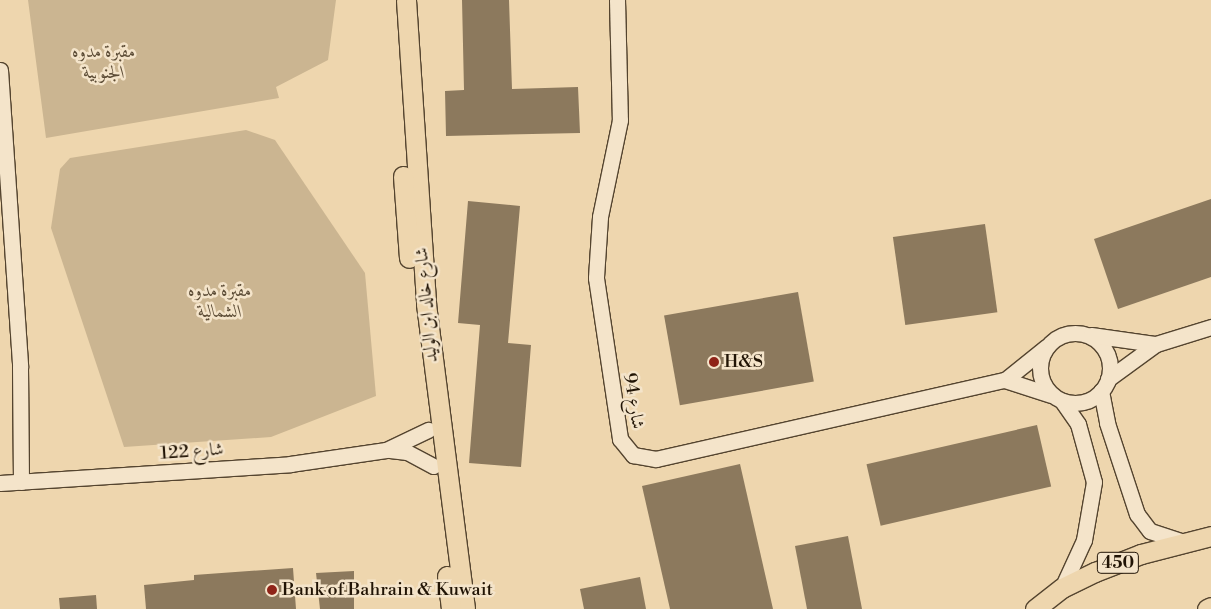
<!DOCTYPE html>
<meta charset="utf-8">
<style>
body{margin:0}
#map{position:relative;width:1211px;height:609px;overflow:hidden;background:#eed6ae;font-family:"Libre Bodoni",Amiri,serif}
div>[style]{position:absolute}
.green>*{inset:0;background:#cbb591}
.building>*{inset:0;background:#8c795d;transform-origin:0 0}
.roads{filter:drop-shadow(1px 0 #54442f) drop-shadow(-1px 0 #54442f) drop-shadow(0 1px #54442f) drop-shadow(0 -1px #54442f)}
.minor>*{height:15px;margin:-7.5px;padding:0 7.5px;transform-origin:7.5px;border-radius:7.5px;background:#f4e4ca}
.minor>.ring{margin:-7.5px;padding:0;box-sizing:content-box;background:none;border:15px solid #f4e4ca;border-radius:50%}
.major>*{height:19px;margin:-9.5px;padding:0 9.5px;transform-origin:9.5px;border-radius:9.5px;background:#eed6ae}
.dots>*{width:14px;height:14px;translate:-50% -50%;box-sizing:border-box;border:2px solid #f4e4ca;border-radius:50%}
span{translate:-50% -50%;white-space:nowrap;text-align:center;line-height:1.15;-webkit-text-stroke:5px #f4e4ca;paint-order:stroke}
.shield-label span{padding:1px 4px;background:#f4e4ca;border:1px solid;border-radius:4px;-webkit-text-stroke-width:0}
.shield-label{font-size:16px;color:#211405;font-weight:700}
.park-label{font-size:18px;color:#5c4c36;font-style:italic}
.street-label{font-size:18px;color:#211405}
.poi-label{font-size:18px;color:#211405}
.left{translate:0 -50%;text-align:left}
</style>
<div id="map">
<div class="green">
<div style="clip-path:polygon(28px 0,336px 0,328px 60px,276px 87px,279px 98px,46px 138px)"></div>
<div style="clip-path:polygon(246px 130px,275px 140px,365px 273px,376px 396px,271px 437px,124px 447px,51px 228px,60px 169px,70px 158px)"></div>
</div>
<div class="building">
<div style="clip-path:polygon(462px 0,509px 0,512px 89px,578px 87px,580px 133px,446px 136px,445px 91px,464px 90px)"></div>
<div style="clip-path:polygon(1211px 199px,1211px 277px,1118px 309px,1094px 239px)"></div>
<div style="clip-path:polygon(468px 201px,520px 206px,508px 343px,531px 345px,521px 467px,469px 463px,480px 325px,458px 323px)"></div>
<div style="left:985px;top:224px;width:89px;height:93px;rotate:82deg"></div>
<div style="left:798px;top:292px;width:91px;height:136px;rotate:80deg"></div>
<div style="left:1037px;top:425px;width:63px;height:175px;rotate:77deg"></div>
<div style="clip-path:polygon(740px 464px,773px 609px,670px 609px,642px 486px)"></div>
<div style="clip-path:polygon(848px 536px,862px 609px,807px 609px,795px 546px)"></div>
<div style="clip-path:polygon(293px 568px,296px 609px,146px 609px,144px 585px,194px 580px,194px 575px)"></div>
<div style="clip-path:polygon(354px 571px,354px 609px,320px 609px,316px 573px)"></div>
<div style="clip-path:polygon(640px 577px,646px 609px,584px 609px,580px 589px)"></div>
<div style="clip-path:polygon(96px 595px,97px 609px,60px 609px,59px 598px)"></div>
</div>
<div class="roads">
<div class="minor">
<div style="left:617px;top:0;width:120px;rotate:88.6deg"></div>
<div style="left:620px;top:120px;width:99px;rotate:101.7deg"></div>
<div style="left:600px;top:217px;width:61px;rotate:93.8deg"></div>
<div style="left:596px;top:278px;width:163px;rotate:81.5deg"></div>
<div style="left:620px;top:439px;width:21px;rotate:51deg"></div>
<div style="left:633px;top:455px;width:23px;rotate:10deg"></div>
<div style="left:656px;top:459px;width:358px;rotate:-12.8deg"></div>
<div style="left:1005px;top:380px;width:53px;rotate:-38.8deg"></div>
<div style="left:0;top:70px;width:298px;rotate:86.1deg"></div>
<div style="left:20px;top:367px;width:115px;rotate:89.5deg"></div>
<div class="ring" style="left:1040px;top:333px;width:55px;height:55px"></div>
<div style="left:1091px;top:335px;width:64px;rotate:8.1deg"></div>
<div style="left:1108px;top:379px;width:59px;rotate:-36.1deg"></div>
<div style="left:1156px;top:344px;width:58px;rotate:-17.2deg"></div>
<div style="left:1005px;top:380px;width:48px;rotate:18.1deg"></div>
<div style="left:1101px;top:391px;width:33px;rotate:79deg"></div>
<div style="left:1107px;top:423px;width:96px;rotate:71.8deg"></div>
<div style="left:1137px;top:514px;width:21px;rotate:53deg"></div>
<div style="left:1150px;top:531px;width:36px;rotate:18deg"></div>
<div style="left:1062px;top:401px;width:28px;rotate:55deg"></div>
<div style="left:1078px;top:424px;width:60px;rotate:74.6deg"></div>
<div style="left:1094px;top:482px;width:59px;rotate:99.8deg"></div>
<div style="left:1084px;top:540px;width:53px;rotate:114.6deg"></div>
<div style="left:390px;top:450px;width:17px;rotate:7deg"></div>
<div style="left:407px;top:452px;width:30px;rotate:28deg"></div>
<div style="left:0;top:483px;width:291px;rotate:-3.7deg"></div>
<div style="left:290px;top:464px;width:97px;rotate:-8.3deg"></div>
<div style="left:386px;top:450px;width:47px;rotate:-25.5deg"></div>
</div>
<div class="major">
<div style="left:406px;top:0;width:305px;rotate:86.2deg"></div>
<div style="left:426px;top:304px;width:307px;rotate:82.7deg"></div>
<div style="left:403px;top:176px;width:82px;rotate:85.8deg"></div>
<div style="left:447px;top:576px;width:33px;rotate:83deg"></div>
<div style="left:1035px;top:609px;width:34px;rotate:-38deg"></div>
<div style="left:1062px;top:588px;width:37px;rotate:-26deg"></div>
<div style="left:1095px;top:572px;width:49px;rotate:-21.4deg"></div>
<div style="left:1141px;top:554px;width:72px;rotate:-14.4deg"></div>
<div style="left:1207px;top:609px;width:4px;rotate:-27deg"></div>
</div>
</div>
<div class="dots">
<div style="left:714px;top:362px;background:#8f2418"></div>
<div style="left:272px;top:590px;background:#8f2418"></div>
</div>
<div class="shield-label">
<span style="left:1118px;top:563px">450</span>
</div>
<div class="park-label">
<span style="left:104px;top:63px">مقبرة مدوه<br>الجنوبية</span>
<span style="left:220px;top:302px">مقبرة مدوه<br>الشمالية</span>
</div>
<div class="street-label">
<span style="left:427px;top:305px;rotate:-95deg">شارع خالد ابن الوليد</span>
<span style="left:633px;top:401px;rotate:81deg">شارع 94</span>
<span style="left:192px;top:452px;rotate:-4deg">شارع 122</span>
</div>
<div class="poi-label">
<span class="left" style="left:724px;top:362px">H&amp;S</span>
<span class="left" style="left:282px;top:590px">Bank of Bahrain &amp; Kuwait</span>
</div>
</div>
